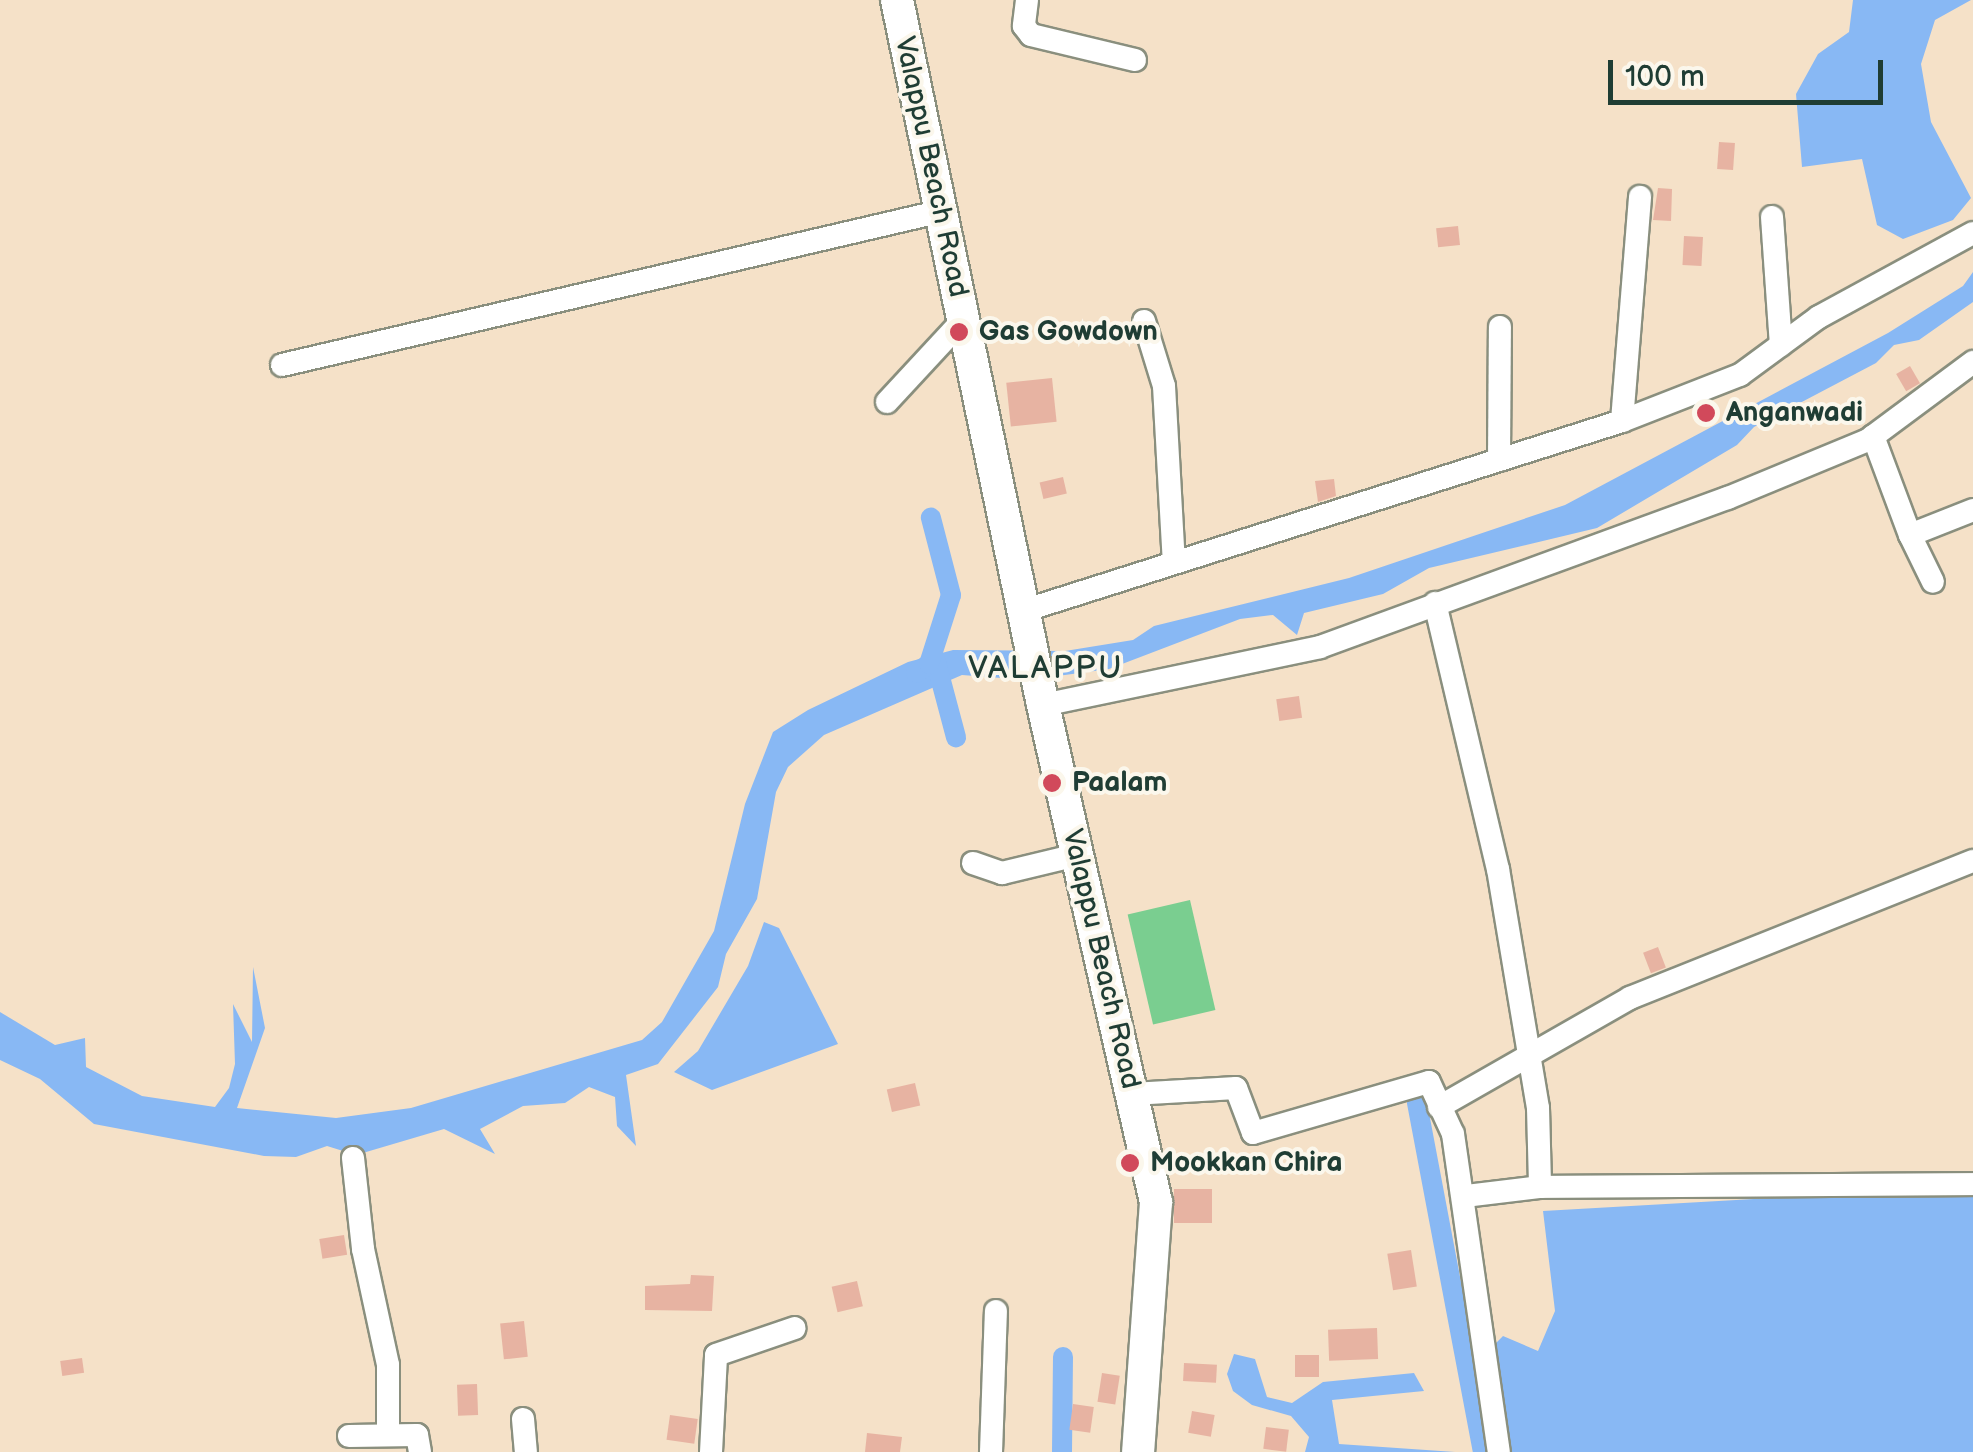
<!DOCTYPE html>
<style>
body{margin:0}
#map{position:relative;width:1973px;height:1452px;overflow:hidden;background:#f5e1c8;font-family:"Balsamiq Sans",sans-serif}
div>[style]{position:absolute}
.green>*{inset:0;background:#7ace90;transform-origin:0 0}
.water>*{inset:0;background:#88b8f4}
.canal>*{height:20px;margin:-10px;padding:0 10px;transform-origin:10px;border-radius:10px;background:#88b8f4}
.building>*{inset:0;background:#e7b3a2;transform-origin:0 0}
.roads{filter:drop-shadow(2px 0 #8a8f7e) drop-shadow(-2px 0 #8a8f7e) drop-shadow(0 2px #8a8f7e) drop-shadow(0 -2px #8a8f7e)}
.minor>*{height:22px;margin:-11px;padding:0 11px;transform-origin:11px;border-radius:11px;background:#fff}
.secondary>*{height:32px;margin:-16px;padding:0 16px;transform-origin:16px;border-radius:16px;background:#fff}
.dots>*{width:28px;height:28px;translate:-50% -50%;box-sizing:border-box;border:5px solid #fbf7ec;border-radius:50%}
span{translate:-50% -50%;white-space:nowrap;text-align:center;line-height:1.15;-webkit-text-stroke:8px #fbf7ec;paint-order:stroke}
.street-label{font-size:28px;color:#1f3d34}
.poi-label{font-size:28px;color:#1f3d34;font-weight:700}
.left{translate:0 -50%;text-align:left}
.quarter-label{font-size:32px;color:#1f3d34;letter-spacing:2.5px}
.scale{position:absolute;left:1608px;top:60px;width:275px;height:45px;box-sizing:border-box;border:5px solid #1f3d34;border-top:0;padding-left:12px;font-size:30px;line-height:35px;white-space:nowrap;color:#1f3d34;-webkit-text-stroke:8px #fbf7ec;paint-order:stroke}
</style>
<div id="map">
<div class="green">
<div style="left:1190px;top:900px;width:113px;height:64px;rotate:77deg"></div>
</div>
<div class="water">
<div style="clip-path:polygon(1853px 0,1971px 0,1935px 20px,1921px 64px,1931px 122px,1971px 198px,1953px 220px,1903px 239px,1877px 225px,1862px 159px,1802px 167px,1796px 94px,1818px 54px,1849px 32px)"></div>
<div style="clip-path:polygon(1973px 272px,1973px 302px,1919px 340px,1894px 345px,1876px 363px,1754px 427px,1737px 445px,1597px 528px,1429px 568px,1383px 594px,1304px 613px,1297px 635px,1273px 615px,1240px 619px,1109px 669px,1028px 680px,962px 675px,824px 735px,788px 767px,776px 792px,757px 899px,726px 954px,718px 987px,658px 1064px,626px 1075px,636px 1146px,617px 1126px,615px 1097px,589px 1087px,565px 1103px,523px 1106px,480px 1129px,495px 1154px,444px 1129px,356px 1155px,327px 1146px,296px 1157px,264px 1156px,94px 1124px,40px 1079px,0 1060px,0 1012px,55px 1045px,85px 1038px,86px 1067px,142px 1096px,215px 1107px,229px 1088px,235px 1064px,233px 1004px,252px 1042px,253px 967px,265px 1028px,237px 1108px,336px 1118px,411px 1108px,642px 1040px,662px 1022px,714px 931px,745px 804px,773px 732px,808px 710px,908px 662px,953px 650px,1065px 651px,1133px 640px,1154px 626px,1349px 578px,1565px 505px,1888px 333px,1963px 286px)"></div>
<div style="clip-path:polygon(764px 922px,779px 928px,838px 1044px,712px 1090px,674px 1072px,698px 1051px,748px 966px)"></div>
<div style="clip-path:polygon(1891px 1191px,1973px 1192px,1973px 1452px,1511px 1452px,1494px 1345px,1503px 1336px,1538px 1351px,1555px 1311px,1543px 1211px)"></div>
<div style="clip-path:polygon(1234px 1354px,1255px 1359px,1267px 1397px,1292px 1403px,1323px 1382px,1414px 1373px,1424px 1391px,1332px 1400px,1339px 1444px,1455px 1452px,1305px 1452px,1309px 1437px,1291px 1416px,1252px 1405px,1233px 1391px,1227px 1374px)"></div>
</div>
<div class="canal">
<div style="left:936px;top:662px;width:78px;rotate:75.1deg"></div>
<div style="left:916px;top:673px;width:16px;rotate:-35deg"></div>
<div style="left:929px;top:664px;width:72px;rotate:-72.3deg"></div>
<div style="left:951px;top:595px;width:80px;rotate:-104.6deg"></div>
<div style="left:1417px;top:1103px;width:355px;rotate:79.3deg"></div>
<div style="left:1062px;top:1452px;width:95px;rotate:-89.4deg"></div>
</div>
<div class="building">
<div style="left:1719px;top:142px;width:16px;height:27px;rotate:4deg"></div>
<div style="clip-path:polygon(1658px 188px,1672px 189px,1671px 221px,1653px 220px)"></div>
<div style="left:1458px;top:226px;width:19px;height:22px;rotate:84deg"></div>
<div style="left:1684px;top:236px;width:19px;height:29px;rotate:3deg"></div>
<div style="left:1910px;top:366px;width:20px;height:16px;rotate:60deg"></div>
<div style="left:1052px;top:378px;width:44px;height:46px;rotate:84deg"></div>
<div style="left:1063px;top:477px;width:17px;height:24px;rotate:77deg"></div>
<div style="clip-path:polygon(1334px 479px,1336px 496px,1318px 502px,1315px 481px)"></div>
<div style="left:1299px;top:696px;width:22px;height:23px;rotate:82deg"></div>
<div style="left:1658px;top:947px;width:22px;height:16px;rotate:69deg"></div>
<div style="left:915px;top:1083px;width:23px;height:29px;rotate:77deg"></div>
<div style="left:1174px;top:1189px;width:38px;height:34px"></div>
<div style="left:344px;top:1235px;width:20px;height:25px;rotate:81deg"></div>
<div style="left:1411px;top:1250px;width:37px;height:24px;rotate:81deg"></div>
<div style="clip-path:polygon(691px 1275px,714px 1276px,712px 1311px,645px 1310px,645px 1286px,690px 1284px)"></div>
<div style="left:857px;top:1281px;width:26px;height:26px;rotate:77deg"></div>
<div style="left:524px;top:1321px;width:36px;height:24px;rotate:84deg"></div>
<div style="left:1377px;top:1328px;width:31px;height:49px;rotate:88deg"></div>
<div style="left:1295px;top:1355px;width:24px;height:22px"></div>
<div style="left:82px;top:1358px;width:15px;height:22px;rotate:82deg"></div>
<div style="left:1184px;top:1363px;width:33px;height:18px;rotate:3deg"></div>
<div style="left:1102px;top:1373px;width:18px;height:29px;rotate:9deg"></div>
<div style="left:477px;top:1384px;width:31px;height:20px;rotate:88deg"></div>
<div style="left:1073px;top:1404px;width:21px;height:26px;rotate:8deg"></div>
<div style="left:1192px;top:1411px;width:23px;height:22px;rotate:10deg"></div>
<div style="left:670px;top:1415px;width:28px;height:25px;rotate:8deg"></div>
<div style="left:1266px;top:1427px;width:23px;height:22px;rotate:7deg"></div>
<div style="clip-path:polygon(867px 1433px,902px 1437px,900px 1452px,865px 1452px)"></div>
</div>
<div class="roads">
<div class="minor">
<div style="left:1027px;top:0;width:26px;rotate:97deg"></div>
<div style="left:1024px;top:26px;width:11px;rotate:52deg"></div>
<div style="left:1031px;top:35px;width:107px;rotate:13.5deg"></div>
<div style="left:1772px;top:217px;width:128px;rotate:86deg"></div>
<div style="left:1144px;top:321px;width:68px;rotate:72.9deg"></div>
<div style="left:1164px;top:386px;width:177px;rotate:86.8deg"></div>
<div style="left:282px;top:365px;width:678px;rotate:-13.13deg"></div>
<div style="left:887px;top:402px;width:112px;rotate:-47.2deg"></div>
<div style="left:1622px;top:421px;width:225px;rotate:-85.4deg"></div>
<div style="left:1873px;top:436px;width:106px;rotate:69.5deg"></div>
<div style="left:1910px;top:535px;width:68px;rotate:-21.6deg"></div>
<div style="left:1499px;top:460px;width:133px;rotate:-89.6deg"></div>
<div style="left:1910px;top:535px;width:52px;rotate:63.9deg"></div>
<div style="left:1435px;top:603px;width:273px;rotate:76.7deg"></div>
<div style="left:1498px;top:869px;width:242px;rotate:80.5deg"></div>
<div style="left:1538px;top:1108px;width:79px;rotate:88.5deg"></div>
<div style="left:1540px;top:1187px;width:433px;rotate:-0.4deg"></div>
<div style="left:1026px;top:610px;width:625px;rotate:-17.59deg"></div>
<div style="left:1622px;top:421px;width:127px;rotate:-21.3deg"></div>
<div style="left:1740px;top:375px;width:98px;rotate:-36.3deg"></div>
<div style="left:1819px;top:317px;width:175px;rotate:-28.6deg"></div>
<div style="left:1043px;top:705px;width:283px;rotate:-11.8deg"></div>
<div style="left:1320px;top:647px;width:434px;rotate:-20.1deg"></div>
<div style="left:1728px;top:498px;width:152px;rotate:-22.5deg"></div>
<div style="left:1868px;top:440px;width:131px;rotate:-36.6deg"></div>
<div style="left:973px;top:863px;width:31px;rotate:19deg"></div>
<div style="left:1002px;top:873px;width:77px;rotate:-13.5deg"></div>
<div style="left:1132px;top:1094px;width:104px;rotate:-3.3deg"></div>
<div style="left:1236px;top:1088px;width:48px;rotate:69.3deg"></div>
<div style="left:1253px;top:1133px;width:183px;rotate:-16.2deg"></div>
<div style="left:1429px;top:1082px;width:57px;rotate:65.2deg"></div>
<div style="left:1453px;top:1134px;width:321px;rotate:81.8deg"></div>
<div style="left:1439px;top:1107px;width:220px;rotate:-29.7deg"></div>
<div style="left:1630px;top:998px;width:369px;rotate:-21.8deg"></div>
<div style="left:353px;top:1158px;width:92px;rotate:83.7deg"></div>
<div style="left:363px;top:1249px;width:119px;rotate:77.8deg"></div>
<div style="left:388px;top:1365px;width:70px;rotate:90deg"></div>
<div style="left:1465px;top:1196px;width:76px;rotate:-6.8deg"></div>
<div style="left:523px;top:1419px;width:33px;rotate:85deg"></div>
<div style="left:349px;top:1436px;width:68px;rotate:-0.8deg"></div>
<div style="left:417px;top:1435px;width:17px;rotate:80deg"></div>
<div style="left:711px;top:1452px;width:97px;rotate:-87deg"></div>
<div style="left:716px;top:1355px;width:83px;rotate:-18.9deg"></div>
<div style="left:991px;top:1452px;width:141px;rotate:-88deg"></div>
</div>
<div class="secondary">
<div style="left:897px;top:0;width:720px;rotate:78.3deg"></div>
<div style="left:1043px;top:705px;width:510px;rotate:77.19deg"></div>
<div style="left:1156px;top:1202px;width:251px;rotate:94.1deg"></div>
</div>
</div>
<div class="dots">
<div style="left:959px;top:332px;background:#d1495b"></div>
<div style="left:1706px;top:413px;background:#d1495b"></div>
<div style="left:1052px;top:783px;background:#d1495b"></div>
<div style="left:1130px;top:1163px;background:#d1495b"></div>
</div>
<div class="street-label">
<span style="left:931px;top:167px;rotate:78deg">Valappu Beach Road</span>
<span style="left:1101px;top:959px;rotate:77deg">Valappu Beach Road</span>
</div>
<div class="poi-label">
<span class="left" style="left:979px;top:332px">Gas Gowdown</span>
<span class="left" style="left:1726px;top:413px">Anganwadi</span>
<span class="left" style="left:1072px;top:783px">Paalam</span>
<span class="left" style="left:1150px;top:1163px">Mookkan Chira</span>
</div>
<div class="quarter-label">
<span style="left:1046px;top:669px">VALAPPU</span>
</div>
<div class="scale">100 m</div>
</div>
